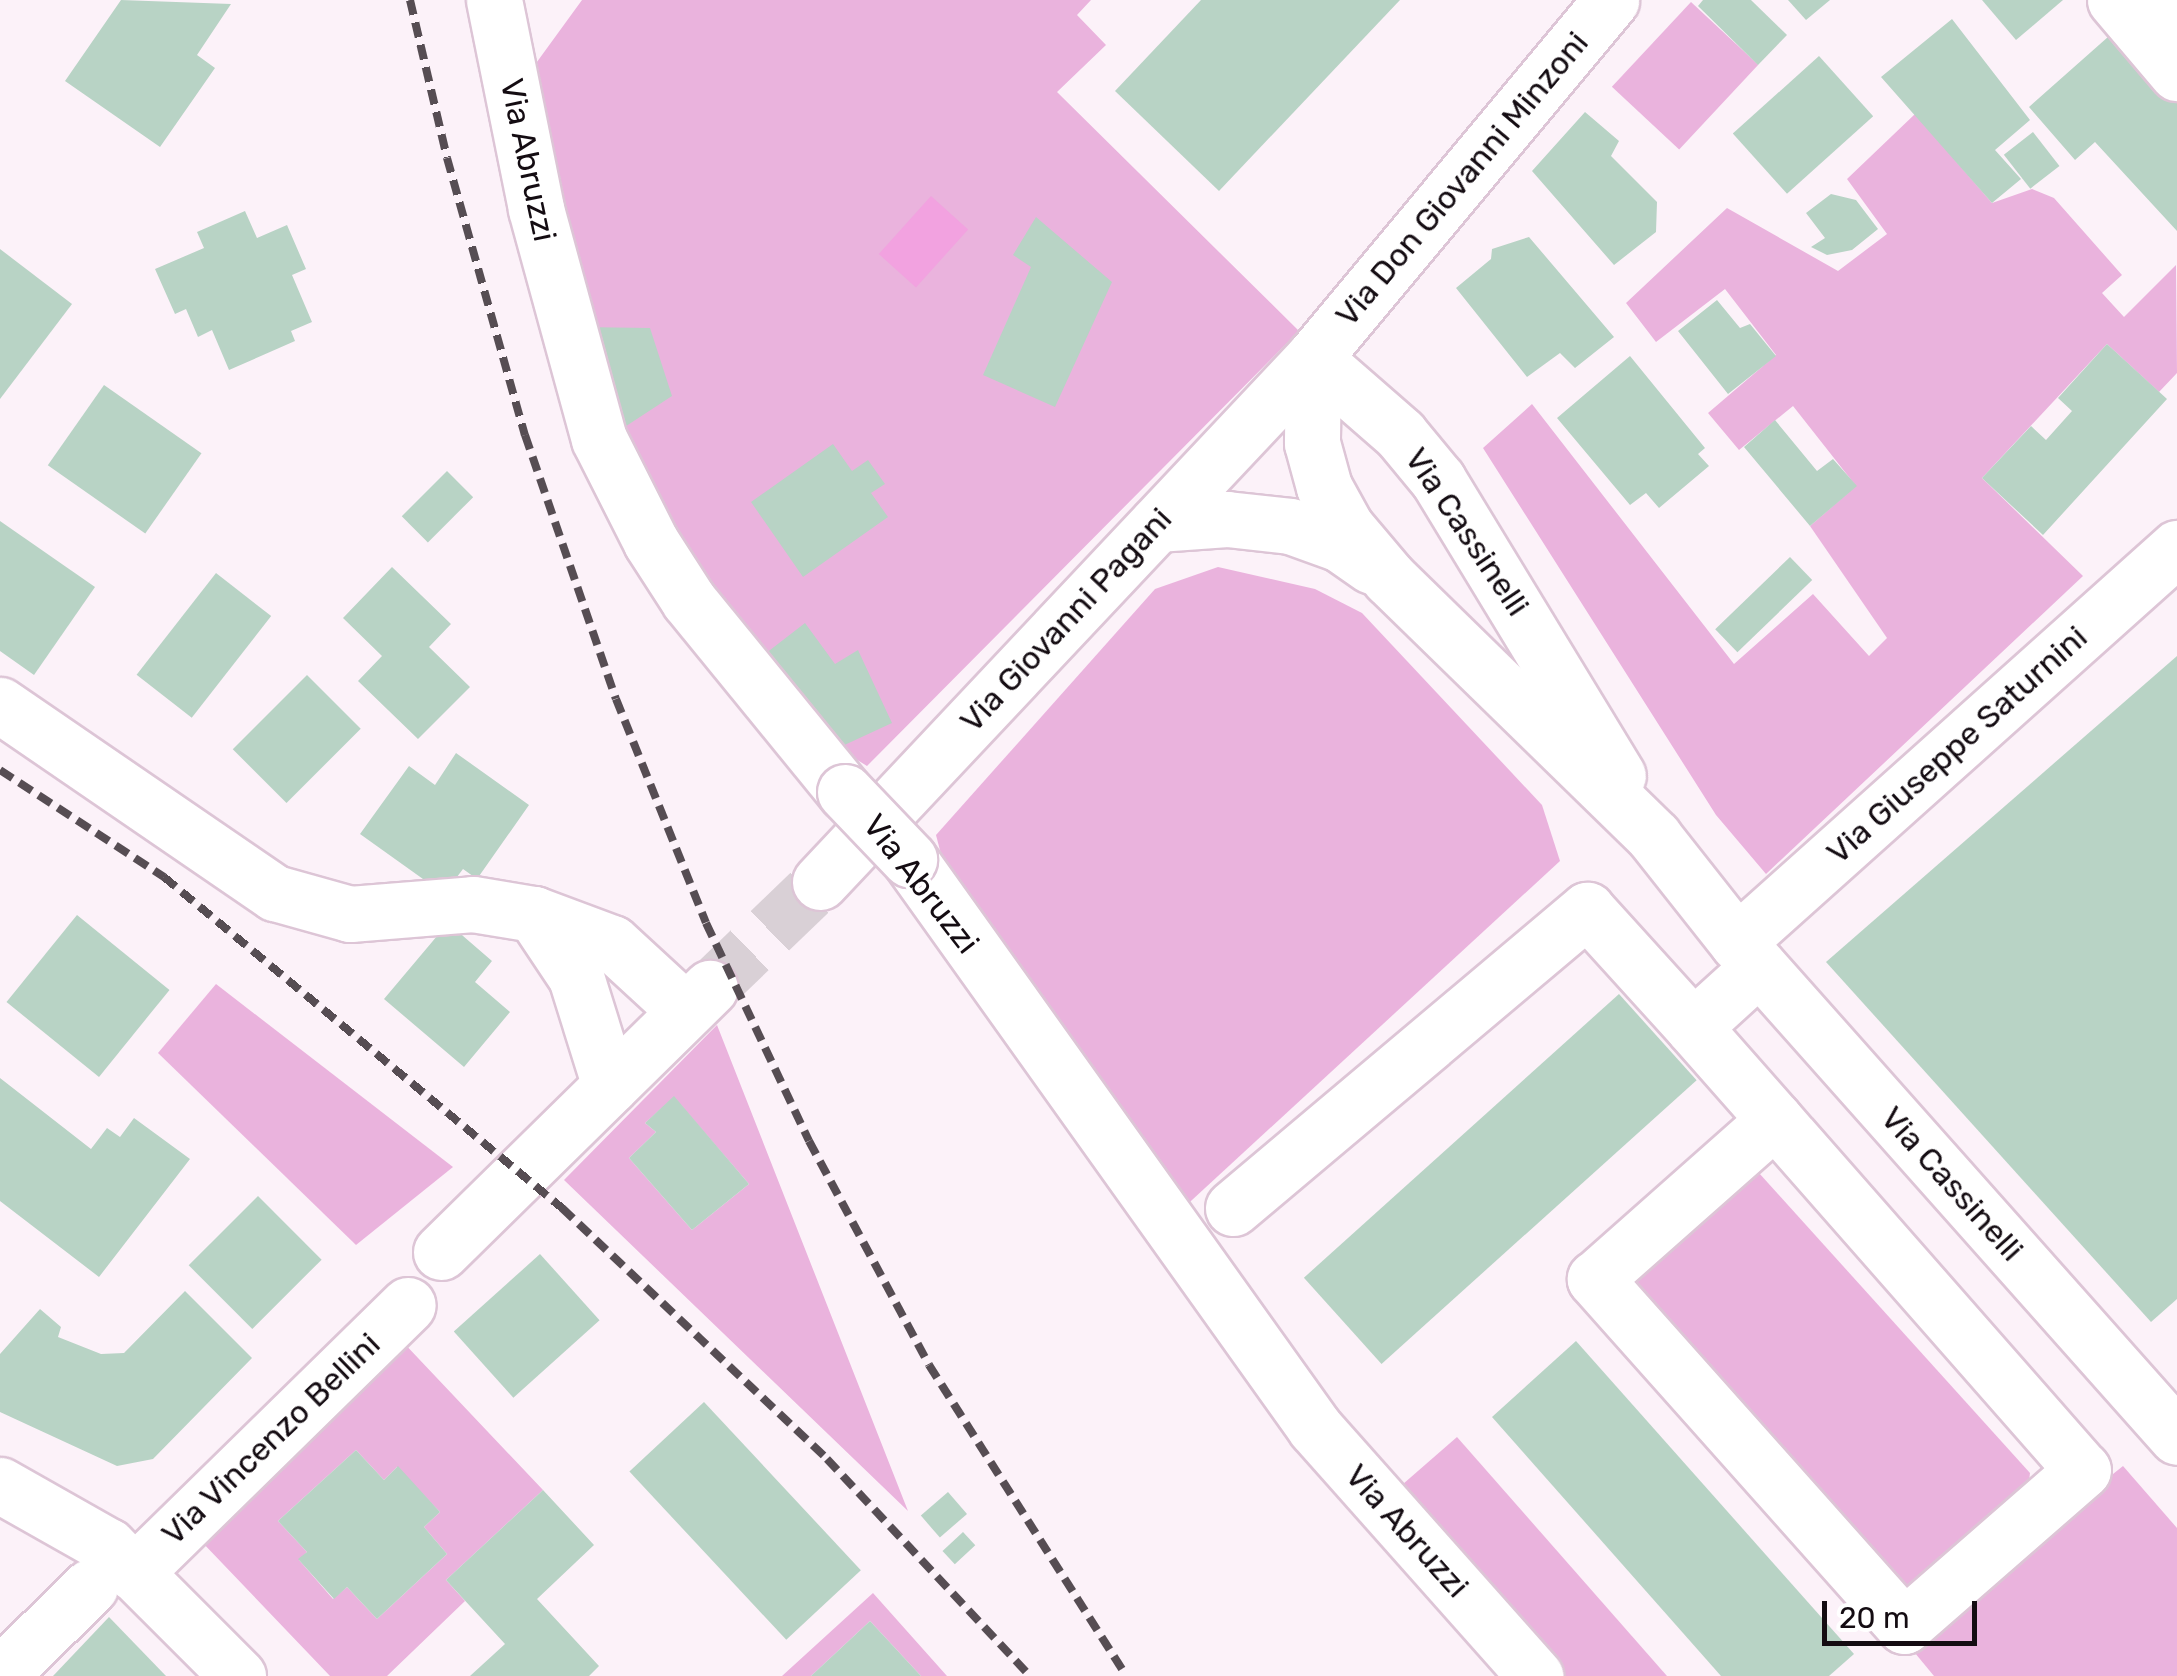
<!DOCTYPE html>
<style>
body{margin:0}
#map{position:relative;width:2177px;height:1676px;overflow:hidden;background:#fcf2f9;font-family:Rubik,sans-serif}
div>[style]{position:absolute}
.green>*{inset:0;background:#eab3dd;transform-origin:0 0}
.water>*{inset:0;background:#f2a2e0;transform-origin:0 0}
.building>*{inset:0;background:#b8d3c5;transform-origin:0 0}
.minor-tunnel>*{height:55px;margin-top:-27.5px;transform-origin:0;background:repeating-linear-gradient(90deg,#d9d0d6 0 55px,transparent 0 83px)}
.roads{filter:drop-shadow(2px 0 #ddc5d6) drop-shadow(-2px 0 #ddc5d6) drop-shadow(0 2px #ddc5d6) drop-shadow(0 -2px #ddc5d6)}
.minor>*{height:55px;margin:-27.5px;padding:0 27.5px;transform-origin:27.5px;border-radius:27.5px;background:#fff}
.rail>*{height:8px;margin-top:-4px;transform-origin:0;background:repeating-linear-gradient(90deg,#564d53 0 15px,transparent 0 23px)}
.bridges{filter:drop-shadow(2px 0 #ddc5d6) drop-shadow(-2px 0 #ddc5d6) drop-shadow(0 2px #ddc5d6) drop-shadow(0 -2px #ddc5d6)}
.minor-bridge>*{height:55px;margin:-27.5px;padding:0 27.5px;transform-origin:27.5px;border-radius:27.5px;background:#fff}
span{translate:-50% -50%;white-space:nowrap;text-align:center;line-height:1.15;-webkit-text-stroke:8px #fff;paint-order:stroke}
.street-label{font-size:32px;color:#140c12}
.scale{position:absolute;left:1822px;top:1601px;width:155px;height:45px;box-sizing:border-box;border:5px solid #140c12;border-top:0;padding-left:12px;font-size:30px;line-height:35px;white-space:nowrap;color:#140c12;-webkit-text-stroke:8px #fff;paint-order:stroke}
</style>
<div id="map">
<div class="green">
<div style="clip-path:polygon(582px 0,1091px 0,1077px 15px,1106px 45px,1057px 92px,1299px 331px,867px 766px,838px 748px,761px 657px,614px 434px,580px 327px,534px 66px)"></div>
<div style="left:1691px;top:2px;width:92px;height:116px;rotate:43deg"></div>
<div style="clip-path:polygon(1915px 114px,1992px 203px,2032px 189px,2054px 198px,2122px 275px,2102px 293px,2124px 317px,2176px 265px,2177px 373px,2159px 392px,2107px 344px,1982px 478px,2083px 576px,1766px 874px,1716px 815px,1483px 448px,1532px 404px,1734px 664px,1813px 594px,1869px 656px,1887px 638px,1810px 526px,1856px 486px,1793px 406px,1739px 450px,1708px 413px,1776px 355px,1725px 289px,1656px 342px,1626px 303px,1727px 208px,1838px 271px,1887px 234px,1847px 179px)"></div>
<div style="clip-path:polygon(1218px 567px,1315px 589px,1362px 613px,1542px 805px,1560px 861px,1179px 1212px,948px 881px,936px 835px,1155px 589px)"></div>
<div style="clip-path:polygon(216px 984px,453px 1167px,356px 1245px,158px 1053px)"></div>
<div style="clip-path:polygon(evenodd,717px 1025px,908px 1511px,564px 1180px,717px 1025px,674px 1097px,749px 1184px,692px 1230px,629px 1158px,656px 1132px,645px 1123px,674px 1097px)"></div>
<div style="clip-path:polygon(1734px 1173px,1759px 1173px,2030px 1473px,2026px 1507px,1893px 1598px,1624px 1274px)"></div>
<div style="clip-path:polygon(evenodd,401px 1340px,543px 1490px,446px 1580px,465px 1601px,387px 1676px,330px 1676px,200px 1540px,401px 1340px,356px 1450px,384px 1480px,397px 1467px,440px 1512px,424px 1527px,447px 1554px,377px 1619px,347px 1587px,333px 1599px,299px 1560px,307px 1552px,278px 1521px,356px 1450px)"></div>
<div style="clip-path:polygon(1457px 1437px,1667px 1676px,1560px 1676px,1395px 1491px)"></div>
<div style="clip-path:polygon(2123px 1466px,2177px 1528px,2177px 1676px,1934px 1676px,1905px 1641px)"></div>
<div style="clip-path:polygon(873px 1593px,947px 1676px,921px 1676px,870px 1621px,811px 1676px,782px 1676px)"></div>
</div>
<div class="water">
<div style="left:931px;top:196px;width:50px;height:78px;rotate:42deg"></div>
</div>
<div class="building">
<div style="clip-path:polygon(121px 0,231px 4px,197px 55px,215px 68px,160px 147px,65px 81px)"></div>
<div style="clip-path:polygon(1201px 0,1400px 0,1219px 191px,1115px 91px)"></div>
<div style="clip-path:polygon(1703px 0,1751px 0,1787px 35px,1758px 65px,1698px 6px)"></div>
<div style="clip-path:polygon(1788px 0,1830px 0,1806px 20px)"></div>
<div style="clip-path:polygon(1982px 0,2063px 0,2016px 40px)"></div>
<div style="clip-path:polygon(1952px 19px,2030px 120px,1995px 150px,2021px 179px,1992px 203px,1881px 77px)"></div>
<div style="clip-path:polygon(2117px 29px,2177px 98px,2177px 231px,2095px 142px,2075px 160px,2029px 107px)"></div>
<div style="left:1819px;top:56px;width:81px;height:116px;rotate:48deg"></div>
<div style="clip-path:polygon(1585px 112px,1619px 141px,1611px 156px,1657px 202px,1656px 232px,1614px 265px,1532px 171px)"></div>
<div style="left:2033px;top:132px;width:43px;height:37px;rotate:52deg"></div>
<div style="clip-path:polygon(1831px 194px,1856px 200px,1878px 229px,1852px 250px,1827px 255px,1811px 247px,1825px 238px,1806px 213px)"></div>
<div style="clip-path:polygon(245px 211px,257px 238px,287px 225px,306px 269px,292px 275px,312px 322px,291px 331px,295px 341px,229px 370px,212px 330px,198px 337px,186px 309px,175px 314px,155px 269px,204px 248px,197px 232px)"></div>
<div style="clip-path:polygon(1036px 217px,1112px 282px,1055px 407px,983px 375px,1031px 267px,1013px 255px)"></div>
<div style="clip-path:polygon(1529px 237px,1614px 337px,1575px 368px,1560px 353px,1527px 377px,1456px 288px,1491px 259px,1492px 249px)"></div>
<div style="clip-path:polygon(0 249px,72px 304px,0 399px)"></div>
<div style="clip-path:polygon(1717px 300px,1740px 328px,1750px 324px,1776px 356px,1728px 394px,1678px 331px)"></div>
<div style="clip-path:polygon(580px 327px,650px 328px,672px 396px,614px 434px)"></div>
<div style="clip-path:polygon(2107px 344px,2167px 399px,2043px 535px,1982px 478px,2031px 426px,2046px 440px,2072px 411px,2058px 398px)"></div>
<div style="clip-path:polygon(1630px 356px,1705px 448px,1698px 454px,1709px 466px,1659px 508px,1646px 493px,1630px 505px,1557px 418px)"></div>
<div style="left:104px;top:385px;width:119px;height:98px;rotate:35deg"></div>
<div style="clip-path:polygon(1775px 420px,1817px 471px,1833px 459px,1857px 486px,1810px 526px,1744px 447px)"></div>
<div style="clip-path:polygon(833px 444px,852px 471px,868px 460px,885px 484px,871px 493px,888px 517px,803px 577px,751px 502px)"></div>
<div style="left:447px;top:471px;width:37px;height:64px;rotate:45deg"></div>
<div style="clip-path:polygon(0 521px,95px 587px,34px 675px,0 651px)"></div>
<div style="left:1790px;top:557px;width:32px;height:104px;rotate:46deg"></div>
<div style="clip-path:polygon(392px 567px,451px 624px,429px 647px,470px 687px,418px 739px,358px 681px,382px 656px,343px 618px)"></div>
<div style="left:216px;top:573px;width:70px;height:129px;rotate:38deg"></div>
<div style="clip-path:polygon(805px 623px,835px 664px,858px 650px,892px 723px,838px 748px,761px 657px)"></div>
<div style="clip-path:polygon(2177px 656px,2177px 1299px,2151px 1322px,1826px 962px)"></div>
<div style="left:307px;top:675px;width:76px;height:105px;rotate:45deg"></div>
<div style="clip-path:polygon(456px 753px,529px 805px,477px 879px,463px 869px,444px 894px,360px 834px,409px 766px,435px 785px)"></div>
<div style="left:77px;top:915px;width:119px;height:112px;rotate:39deg"></div>
<div style="clip-path:polygon(448px 923px,492px 961px,475px 982px,510px 1012px,464px 1067px,384px 999px)"></div>
<div style="left:1619px;top:994px;width:116px;height:424px;rotate:48deg"></div>
<div style="clip-path:polygon(0 1078px,91px 1149px,107px 1128px,120px 1137px,134px 1118px,190px 1159px,99px 1277px,0 1201px)"></div>
<div style="clip-path:polygon(674px 1096px,749px 1184px,692px 1230px,629px 1158px,656px 1132px,645px 1123px)"></div>
<div style="left:258px;top:1196px;width:90px;height:98px;rotate:45deg"></div>
<div style="left:540px;top:1254px;width:89px;height:116px;rotate:48deg"></div>
<div style="clip-path:polygon(185px 1291px,252px 1358px,153px 1459px,117px 1466px,0 1412px,0 1354px,40px 1309px,61px 1327px,58px 1337px,101px 1354px,124px 1353px)"></div>
<div style="clip-path:polygon(1576px 1341px,1854px 1654px,1829px 1676px,1721px 1676px,1492px 1417px)"></div>
<div style="left:704px;top:1402px;width:230px;height:102px;rotate:47deg"></div>
<div style="clip-path:polygon(356px 1450px,384px 1480px,398px 1466px,440px 1512px,424px 1527px,447px 1554px,377px 1619px,347px 1587px,334px 1599px,298px 1559px,307px 1552px,278px 1521px)"></div>
<div style="clip-path:polygon(543px 1490px,594px 1545px,537px 1599px,599px 1666px,589px 1676px,470px 1676px,505px 1644px,446px 1580px)"></div>
<div style="left:948px;top:1492px;width:29px;height:36px;rotate:49deg"></div>
<div style="left:963px;top:1532px;width:18px;height:28px;rotate:47deg"></div>
<div style="clip-path:polygon(109px 1617px,166px 1676px,53px 1676px)"></div>
<div style="clip-path:polygon(870px 1621px,921px 1676px,811px 1676px)"></div>
</div>
<div class="minor-tunnel">
<div style="left:710px;top:988px;width:153px;rotate:-43.9deg"></div>
</div>
<div class="roads">
<div class="minor">
<div style="left:494px;top:0;width:213px;rotate:78.6deg"></div>
<div style="left:536px;top:209px;width:238px;rotate:74.7deg"></div>
<div style="left:599px;top:439px;width:115px;rotate:63.2deg"></div>
<div style="left:651px;top:542px;width:70px;rotate:57.2deg"></div>
<div style="left:689px;top:601px;width:247px;rotate:50.8deg"></div>
<div style="left:2115px;top:0;width:96px;rotate:49.7deg"></div>
<div style="left:2140px;top:29px;width:46px;rotate:-38.9deg"></div>
<div style="left:1313px;top:358px;width:85px;rotate:90.7deg"></div>
<div style="left:1312px;top:443px;width:46px;rotate:74.7deg"></div>
<div style="left:1324px;top:487px;width:46px;rotate:61.2deg"></div>
<div style="left:1346px;top:527px;width:68px;rotate:49.8deg"></div>
<div style="left:1390px;top:579px;width:369px;rotate:44.3deg"></div>
<div style="left:1654px;top:837px;width:134px;rotate:51.7deg"></div>
<div style="left:1737px;top:942px;width:662px;rotate:48.37deg"></div>
<div style="left:1313px;top:358px;width:116px;rotate:41.1deg"></div>
<div style="left:1400px;top:434px;width:60px;rotate:50.4deg"></div>
<div style="left:1438px;top:480px;width:346px;rotate:58.7deg"></div>
<div style="left:1157px;top:524px;width:70px;rotate:-4.1deg"></div>
<div style="left:1227px;top:519px;width:63px;rotate:6.3deg"></div>
<div style="left:1290px;top:526px;width:53px;rotate:19.8deg"></div>
<div style="left:1340px;top:544px;width:38px;rotate:35deg"></div>
<div style="left:0;top:705px;width:333px;rotate:34.4deg"></div>
<div style="left:275px;top:893px;width:78px;rotate:15.6deg"></div>
<div style="left:350px;top:914px;width:123px;rotate:-4.6deg"></div>
<div style="left:473px;top:904px;width:62px;rotate:9.3deg"></div>
<div style="left:534px;top:914px;width:83px;rotate:20.4deg"></div>
<div style="left:612px;top:943px;width:100px;rotate:42.6deg"></div>
<div style="left:909px;top:859px;width:699px;rotate:54.49deg"></div>
<div style="left:1315px;top:1428px;width:332px;rotate:48.4deg"></div>
<div style="left:820px;top:882px;width:719px;rotate:-46.75deg"></div>
<div style="left:1313px;top:358px;width:466px;rotate:-50.2deg"></div>
<div style="left:534px;top:914px;width:76px;rotate:56.3deg"></div>
<div style="left:576px;top:977px;width:114px;rotate:72.7deg"></div>
<div style="left:1737px;top:942px;width:591px;rotate:-41.84deg"></div>
<div style="left:1759px;top:967px;width:89px;rotate:137.7deg"></div>
<div style="left:1693px;top:1027px;width:124px;rotate:48.6deg"></div>
<div style="left:1775px;top:1120px;width:466px;rotate:48.7deg"></div>
<div style="left:2083px;top:1470px;width:237px;rotate:138.9deg"></div>
<div style="left:1904px;top:1626px;width:465px;rotate:-131.7deg"></div>
<div style="left:1595px;top:1279px;width:240px;rotate:-41.5deg"></div>
<div style="left:1233px;top:1208px;width:463px;rotate:-40.1deg"></div>
<div style="left:1587px;top:910px;width:158px;rotate:47.8deg"></div>
<div style="left:441px;top:1252px;width:377px;rotate:-44.5deg"></div>
<div style="left:0;top:1485px;width:124px;rotate:29.5deg"></div>
<div style="left:108px;top:1546px;width:184px;rotate:45deg"></div>
<div style="left:134px;top:1573px;width:383px;rotate:-44.4deg"></div>
<div style="left:0;top:1675px;width:126px;rotate:-44.4deg"></div>
</div>
</div>
<div class="rail">
<div style="left:410px;top:0;width:162px;rotate:76.8deg"></div>
<div style="left:447px;top:158px;width:288px;rotate:74.3deg"></div>
<div style="left:525px;top:435px;width:279px;rotate:71deg"></div>
<div style="left:616px;top:699px;width:241px;rotate:68.1deg"></div>
<div style="left:706px;top:923px;width:241px;rotate:64.7deg"></div>
<div style="left:809px;top:1141px;width:254px;rotate:61.8deg"></div>
<div style="left:929px;top:1365px;width:368px;rotate:57.6deg"></div>
<div style="left:0;top:770px;width:196px;rotate:33.1deg"></div>
<div style="left:164px;top:877px;width:518px;rotate:39.75deg"></div>
<div style="left:562px;top:1208px;width:365px;rotate:43.4deg"></div>
<div style="left:827px;top:1459px;width:297px;rotate:46.9deg"></div>
</div>
<div class="bridges">
<div class="minor-bridge">
<div style="left:845px;top:792px;width:93px;rotate:46.3deg"></div>
</div>
</div>
<div class="street-label">
<span style="left:528px;top:160px;rotate:78deg">Via Abruzzi</span>
<span style="left:1462px;top:179px;rotate:-50deg">Via Don Giovanni Minzoni</span>
<span style="left:1467px;top:532px;rotate:56deg">Via Cassinelli</span>
<span style="left:1066px;top:620px;rotate:-47deg">Via Giovanni Pagani</span>
<span style="left:1957px;top:745px;rotate:-42deg">Via Giuseppe Saturnini</span>
<span style="left:921px;top:884px;rotate:52deg">Via Abruzzi</span>
<span style="left:1952px;top:1184px;rotate:48deg">Via Cassinelli</span>
<span style="left:271px;top:1439px;rotate:-44deg">Via Vincenzo Bellini</span>
<span style="left:1407px;top:1531px;rotate:48deg">Via Abruzzi</span>
</div>
<div class="scale">20 m</div>
</div>
